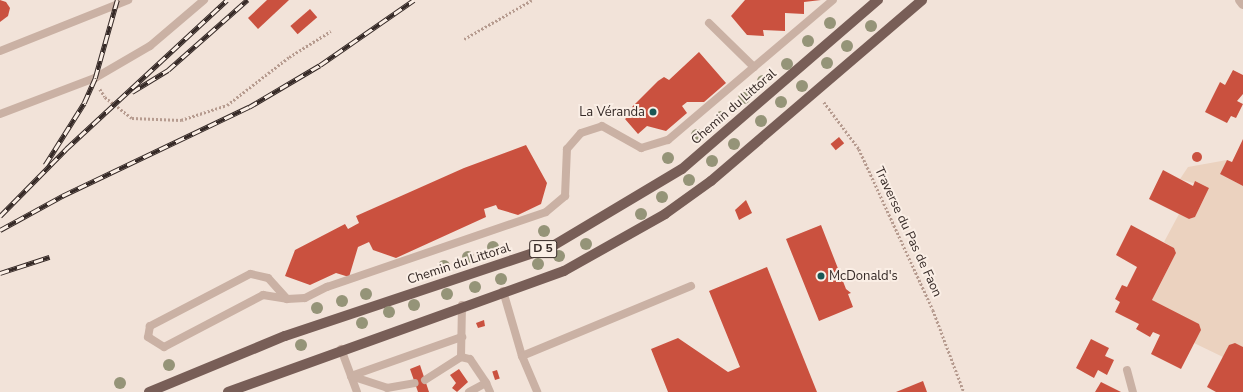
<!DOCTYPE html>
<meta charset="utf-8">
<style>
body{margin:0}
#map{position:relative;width:1243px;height:392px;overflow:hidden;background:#f2e3d9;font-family:"Nunito Sans",sans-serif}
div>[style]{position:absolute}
.plaza>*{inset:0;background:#ebd2bf}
.building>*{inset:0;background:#ca513f;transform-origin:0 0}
.round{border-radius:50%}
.path>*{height:2.5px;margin-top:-1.25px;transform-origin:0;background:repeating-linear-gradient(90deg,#b69b8f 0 2px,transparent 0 4px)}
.service>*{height:8px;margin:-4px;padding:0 4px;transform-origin:4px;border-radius:4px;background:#cab1a4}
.minor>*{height:10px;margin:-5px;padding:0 5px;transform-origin:5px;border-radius:5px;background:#cab1a4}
.primary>*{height:10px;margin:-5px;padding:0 5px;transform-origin:5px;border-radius:5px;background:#785e57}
.rail>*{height:4.5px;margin-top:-2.25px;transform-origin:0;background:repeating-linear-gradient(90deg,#faeee5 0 9px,#352926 0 18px);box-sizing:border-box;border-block:1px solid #352926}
.trees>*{width:12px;height:12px;margin:-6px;border-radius:50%;background:#959478}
.dots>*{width:11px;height:11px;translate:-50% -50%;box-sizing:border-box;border:2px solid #faeee5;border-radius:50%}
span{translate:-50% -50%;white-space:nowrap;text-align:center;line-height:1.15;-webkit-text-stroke:4px #faeee5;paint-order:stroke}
.shield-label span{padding:1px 3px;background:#faeee5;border:1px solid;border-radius:3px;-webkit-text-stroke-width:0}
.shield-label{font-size:12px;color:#352926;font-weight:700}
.street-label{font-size:13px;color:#352926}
.poi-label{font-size:13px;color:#352926}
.right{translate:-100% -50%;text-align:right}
.left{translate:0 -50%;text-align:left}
</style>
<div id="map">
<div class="plaza">
<div style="clip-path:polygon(1227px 160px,1220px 174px,1243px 186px,1243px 347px,1223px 357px,1194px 343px,1152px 300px,1176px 253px,1174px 248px,1164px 242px,1179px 214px,1189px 219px,1195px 217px,1209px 188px,1180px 179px,1188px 167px)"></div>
</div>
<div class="building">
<div style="clip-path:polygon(0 0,6px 2px,10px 8px,8px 16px,0 22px)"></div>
<div style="clip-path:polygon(267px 0,289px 0,258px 29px,248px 18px)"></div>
<div style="clip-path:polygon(745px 0,821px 0,804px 2px,804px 14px,785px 13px,785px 31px,763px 30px,764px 36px,747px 35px,731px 16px)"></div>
<div style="left:310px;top:9px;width:11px;height:26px;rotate:49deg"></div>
<div style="clip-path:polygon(699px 52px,726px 83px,704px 102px,687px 102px,682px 106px,687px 113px,666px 131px,647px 126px,638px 134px,625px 119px,635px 111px,632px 107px,658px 81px,664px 77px,669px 80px)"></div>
<div style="clip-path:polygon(1233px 70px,1243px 75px,1243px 94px,1237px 101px,1243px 104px,1236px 118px,1231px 116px,1227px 123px,1205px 112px,1220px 82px,1225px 85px)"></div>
<div style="left:839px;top:137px;width:8px;height:11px;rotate:50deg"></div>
<div style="clip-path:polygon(1243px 139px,1243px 186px,1220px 174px,1227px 160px,1232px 162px)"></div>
<div style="clip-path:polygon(526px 145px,547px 183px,541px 204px,518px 215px,498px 209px,496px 205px,484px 209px,486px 217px,396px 258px,373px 250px,369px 242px,358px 247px,349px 277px,336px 273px,310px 285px,285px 276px,295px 250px,345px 224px,348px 229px,359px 223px,356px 216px,464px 168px)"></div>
<div class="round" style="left:1192px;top:152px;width:10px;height:10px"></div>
<div style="clip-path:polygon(1163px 170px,1193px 186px,1195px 181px,1209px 188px,1195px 217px,1189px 219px,1149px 199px)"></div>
<div style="clip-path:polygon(746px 200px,752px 213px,739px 220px,735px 210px)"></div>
<div style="clip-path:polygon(821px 225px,846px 289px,851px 293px,848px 294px,853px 307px,819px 321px,786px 239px)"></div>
<div style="clip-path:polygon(1131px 225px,1174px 248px,1176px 253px,1152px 300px,1199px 324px,1201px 330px,1181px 369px,1151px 354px,1160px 335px,1153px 332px,1150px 337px,1136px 329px,1139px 324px,1115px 312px,1120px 302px,1115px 299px,1122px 285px,1127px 287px,1137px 267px,1116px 255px)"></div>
<div style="clip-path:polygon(767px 267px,817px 392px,668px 392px,651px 349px,678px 338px,728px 372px,740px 367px,709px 291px)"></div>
<div style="clip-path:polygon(484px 320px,485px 326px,478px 328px,476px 323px)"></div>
<div style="clip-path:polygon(1091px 339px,1109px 348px,1105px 356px,1114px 360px,1107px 375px,1098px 370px,1094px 378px,1076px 368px)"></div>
<div style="clip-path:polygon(1235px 343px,1243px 347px,1243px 392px,1216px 392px,1207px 387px,1229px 345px)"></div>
<div style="clip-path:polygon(420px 365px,429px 392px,418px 392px,410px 369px)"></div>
<div style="clip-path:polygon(459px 369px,468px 382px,457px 392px,452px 388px,456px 383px,450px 375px)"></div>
<div style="left:497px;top:370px;width:9px;height:5px;rotate:72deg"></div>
<div style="clip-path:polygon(923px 381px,927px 392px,896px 392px)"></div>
<div style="clip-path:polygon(1101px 382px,1121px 392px,1095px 392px)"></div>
</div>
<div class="path">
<div style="left:464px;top:39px;width:78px;rotate:-29.8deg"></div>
<div style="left:100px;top:89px;width:9px;rotate:58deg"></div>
<div style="left:105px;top:97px;width:34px;rotate:38deg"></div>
<div style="left:132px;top:118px;width:49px;rotate:2.3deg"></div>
<div style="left:181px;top:120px;width:48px;rotate:-18.1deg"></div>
<div style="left:227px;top:105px;width:78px;rotate:-37.7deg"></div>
<div style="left:289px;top:57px;width:49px;rotate:-31.8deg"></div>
<div style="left:824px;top:102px;width:59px;rotate:53.3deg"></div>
<div style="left:859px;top:149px;width:177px;rotate:65.3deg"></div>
<div style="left:933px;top:310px;width:88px;rotate:69.3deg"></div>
</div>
<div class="service">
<div style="left:709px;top:23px;width:63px;rotate:44.4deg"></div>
<div style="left:0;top:51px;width:138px;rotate:-21.7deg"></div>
<div style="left:0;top:114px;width:102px;rotate:-20.8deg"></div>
<div style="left:95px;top:78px;width:64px;rotate:-30.2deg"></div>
<div style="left:150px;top:46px;width:71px;rotate:-40.4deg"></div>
<div style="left:503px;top:291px;width:68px;rotate:73.7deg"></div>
<div style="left:522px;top:356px;width:183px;rotate:-22.5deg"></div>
<div style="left:287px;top:299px;width:28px;rotate:-132deg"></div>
<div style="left:268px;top:278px;width:18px;rotate:-167deg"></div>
<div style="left:250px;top:274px;width:113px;rotate:152.5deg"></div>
<div style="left:150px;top:326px;width:11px;rotate:100deg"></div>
<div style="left:148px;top:337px;width:19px;rotate:32deg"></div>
<div style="left:164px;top:347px;width:112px;rotate:-27.7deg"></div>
<div style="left:263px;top:295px;width:24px;rotate:9deg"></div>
<div style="left:287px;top:299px;width:18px;rotate:-3deg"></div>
<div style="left:305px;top:298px;width:25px;rotate:-27deg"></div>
<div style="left:327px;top:287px;width:231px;rotate:-18.9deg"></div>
<div style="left:546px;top:212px;width:25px;rotate:-40deg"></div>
<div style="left:565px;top:196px;width:47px;rotate:-87.6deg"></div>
<div style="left:567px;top:149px;width:21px;rotate:-49deg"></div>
<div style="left:581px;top:133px;width:22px;rotate:-18deg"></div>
<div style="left:602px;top:126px;width:45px;rotate:29.4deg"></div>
<div style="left:641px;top:148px;width:28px;rotate:-17deg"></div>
<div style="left:668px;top:140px;width:216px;rotate:-40.3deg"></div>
<div style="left:341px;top:349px;width:46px;rotate:69.6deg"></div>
<div style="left:522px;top:356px;width:39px;rotate:67deg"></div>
<div style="left:461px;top:357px;width:9px;rotate:13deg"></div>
<div style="left:470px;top:359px;width:29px;rotate:56deg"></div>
<div style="left:1127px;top:370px;width:23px;rotate:75deg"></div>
<div style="left:351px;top:376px;width:118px;rotate:-19.4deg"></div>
<div style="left:351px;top:376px;width:38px;rotate:18deg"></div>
<div style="left:387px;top:388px;width:28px;rotate:-10deg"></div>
<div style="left:425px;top:380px;width:43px;rotate:-32.6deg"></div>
<div style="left:461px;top:357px;width:52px;rotate:-88.9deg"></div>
<div style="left:469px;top:392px;width:19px;rotate:-28deg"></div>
<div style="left:486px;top:383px;width:10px;rotate:66deg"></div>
</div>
<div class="minor">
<div style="left:1240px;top:0;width:5px;rotate:53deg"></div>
</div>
<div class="primary">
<div style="left:149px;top:392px;width:147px;rotate:-22.4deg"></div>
<div style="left:285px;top:336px;width:280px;rotate:-18.5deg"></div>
<div style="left:551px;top:247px;width:152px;rotate:-30.8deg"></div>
<div style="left:682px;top:169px;width:259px;rotate:-40.8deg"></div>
<div style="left:228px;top:392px;width:357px;rotate:-19.8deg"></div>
<div style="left:564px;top:271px;width:116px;rotate:-29.4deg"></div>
<div style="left:665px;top:214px;width:57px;rotate:-35.7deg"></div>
<div style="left:711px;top:181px;width:278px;rotate:-40.6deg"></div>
</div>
<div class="rail">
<div style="left:132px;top:92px;width:42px;rotate:-31.4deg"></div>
<div style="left:168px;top:70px;width:106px;rotate:-41.5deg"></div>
<div style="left:45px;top:165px;width:73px;rotate:-57.8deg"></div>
<div style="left:84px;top:103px;width:27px;rotate:-66deg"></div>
<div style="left:95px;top:78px;width:81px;rotate:-74.2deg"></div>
<div style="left:0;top:216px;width:94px;rotate:-45.4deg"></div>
<div style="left:66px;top:149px;width:219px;rotate:-42.8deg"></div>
<div style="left:0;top:230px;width:71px;rotate:-28.7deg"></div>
<div style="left:62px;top:196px;width:207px;rotate:-25.5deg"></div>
<div style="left:249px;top:107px;width:82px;rotate:-30.6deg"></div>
<div style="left:320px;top:65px;width:114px;rotate:-34.7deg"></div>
<div style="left:0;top:273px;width:52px;rotate:-18.1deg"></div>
</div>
<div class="trees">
<div style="left:830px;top:23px"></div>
<div style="left:871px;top:26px"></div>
<div style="left:808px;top:41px"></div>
<div style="left:847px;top:46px"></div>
<div style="left:827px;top:63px"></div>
<div style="left:787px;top:64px"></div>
<div style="left:763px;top:81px"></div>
<div style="left:802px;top:86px"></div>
<div style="left:744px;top:98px"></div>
<div style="left:781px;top:102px"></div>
<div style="left:721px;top:117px"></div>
<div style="left:761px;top:121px"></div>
<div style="left:697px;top:135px"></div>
<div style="left:734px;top:144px"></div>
<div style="left:668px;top:158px"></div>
<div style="left:712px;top:161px"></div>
<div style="left:689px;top:180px"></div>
<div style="left:662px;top:197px"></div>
<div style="left:641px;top:214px"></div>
<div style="left:544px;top:231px"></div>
<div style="left:586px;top:244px"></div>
<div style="left:493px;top:247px"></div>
<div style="left:559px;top:256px"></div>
<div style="left:468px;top:257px"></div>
<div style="left:538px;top:264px"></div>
<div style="left:444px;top:266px"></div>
<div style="left:501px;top:279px"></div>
<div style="left:475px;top:287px"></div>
<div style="left:366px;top:294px"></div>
<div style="left:447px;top:294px"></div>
<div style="left:342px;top:301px"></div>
<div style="left:414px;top:305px"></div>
<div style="left:317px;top:308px"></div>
<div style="left:389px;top:312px"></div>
<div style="left:362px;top:323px"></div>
<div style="left:301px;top:345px"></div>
<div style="left:169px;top:365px"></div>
<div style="left:120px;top:383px"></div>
</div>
<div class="dots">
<div style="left:653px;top:112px;background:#1b5855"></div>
<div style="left:821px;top:276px;background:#1b5855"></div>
</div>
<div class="shield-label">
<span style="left:543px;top:249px">D 5</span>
</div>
<div class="street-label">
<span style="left:734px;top:107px;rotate:-41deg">Chemin du Littoral</span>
<span style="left:908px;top:232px;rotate:65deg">Traverse du Pas de Faon</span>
<span style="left:459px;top:264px;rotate:-18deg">Chemin du Littoral</span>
</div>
<div class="poi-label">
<span class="right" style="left:645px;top:112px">La Véranda</span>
<span class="left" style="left:829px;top:276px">McDonald's</span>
</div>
</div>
